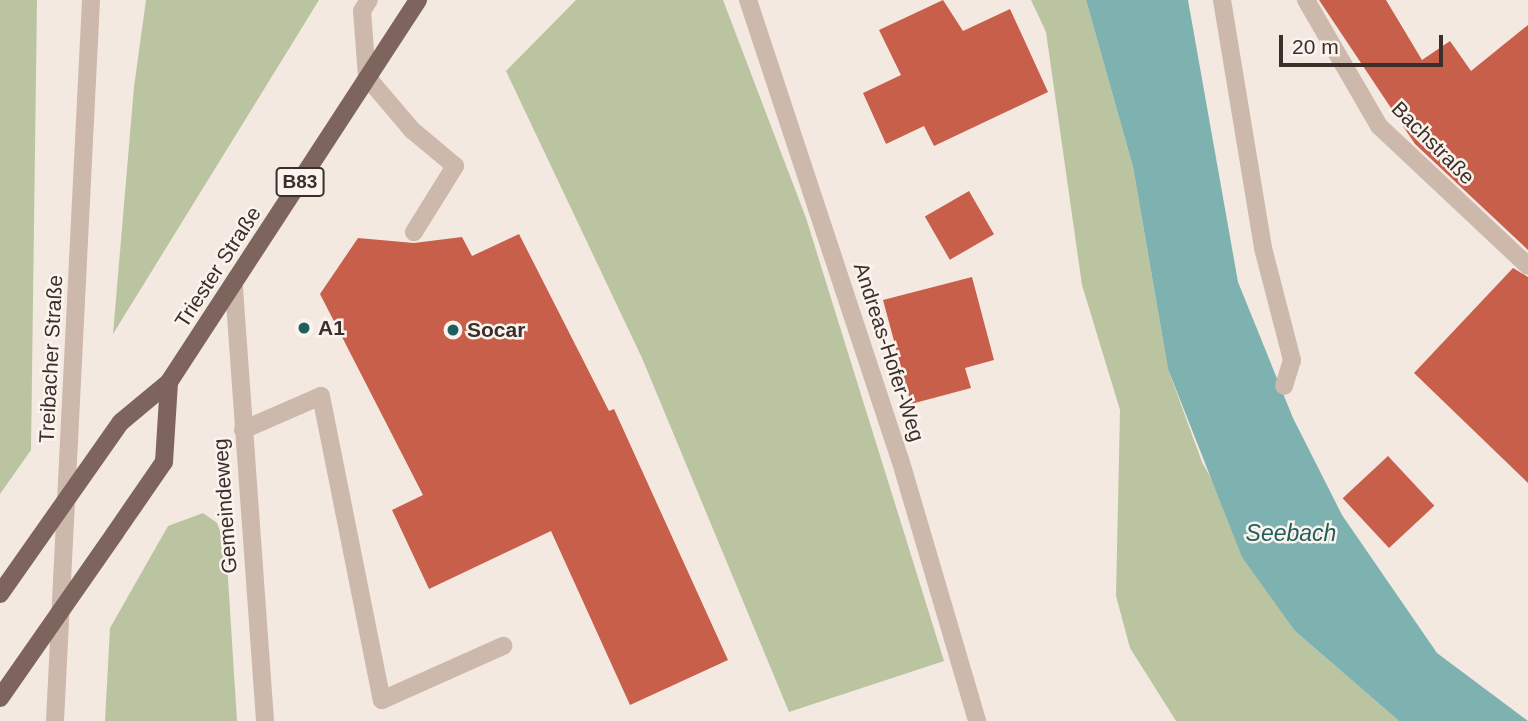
<!DOCTYPE html>
<meta charset="utf-8">
<style>
body{margin:0}
#map{position:relative;width:1528px;height:721px;overflow:hidden;background:#f4e9e1;font-family:Helvetica,sans-serif}
div>[style]{position:absolute}
.green>*{inset:0;background:#bbc4a0}
.water>*{inset:0;background:#7eb2b0}
.building>*{inset:0;background:#c85f4a;transform-origin:0 0}
.service>*{height:18px;margin:-9px;padding:0 9px;transform-origin:9px;border-radius:9px;background:#cdb8ac}
.minor>*{height:18px;margin:-9px;padding:0 9px;transform-origin:9px;border-radius:9px;background:#cdb8ac}
.tertiary>*{height:18px;margin:-9px;padding:0 9px;transform-origin:9px;border-radius:9px;background:#cdb8ac}
.primary>*{height:18px;margin:-9px;padding:0 9px;transform-origin:9px;border-radius:9px;background:#7d645c}
.primary-bridge>*{height:18px;margin:-9px;padding:0 9px;transform-origin:9px;border-radius:9px;background:#7d645c}
.dots>*{width:19px;height:19px;translate:-50% -50%;box-sizing:border-box;border:4px solid #fbf4ee;border-radius:50%}
span{translate:-50% -50%;white-space:nowrap;text-align:center;line-height:1.15;-webkit-text-stroke:5px #fbf4ee;paint-order:stroke}
.shield-label span{padding:2px 5px;background:#fbf4ee;border:2px solid;border-radius:5px;-webkit-text-stroke-width:0}
.shield-label{font-size:19px;color:#3b2e2b;font-weight:700}
.street-label{font-size:21px;color:#3b2e2b}
.poi-label{font-size:21px;color:#3b2e2b;font-weight:700}
.left{translate:0 -50%;text-align:left}
.water-label{font-size:23px;color:#1f5e5d;font-style:italic}
.scale{position:absolute;left:1279px;top:35px;width:164px;height:32px;box-sizing:border-box;border:4px solid #3b2e2b;border-top:0;padding-left:9px;font-size:21px;line-height:24px;white-space:nowrap;color:#3b2e2b;-webkit-text-stroke:5px #fbf4ee;paint-order:stroke}
</style>
<div id="map">
<div class="green">
<div style="clip-path:polygon(0 0,37px 0,31px 450px,0 494px)"></div>
<div style="clip-path:polygon(146px 0,319px 0,113px 334px,134px 87px)"></div>
<div style="clip-path:polygon(576px 0,723px 0,806px 218px,944px 661px,789px 712px,642px 358px,506px 71px)"></div>
<div style="clip-path:polygon(1031px 0,1086px 0,1133px 167px,1168px 369px,1202px 462px,1295px 631px,1399px 721px,1176px 721px,1130px 648px,1116px 596px,1120px 410px,1082px 285px,1046px 32px)"></div>
<div style="clip-path:polygon(203px 513px,217px 523px,226px 547px,237px 721px,105px 721px,110px 628px,168px 526px)"></div>
</div>
<div class="water">
<div style="clip-path:polygon(1086px 0,1188px 0,1238px 282px,1293px 418px,1342px 515px,1437px 653px,1528px 721px,1399px 721px,1295px 631px,1242px 557px,1168px 369px,1133px 167px)"></div>
</div>
<div class="building">
<div style="clip-path:polygon(943px 0,963px 31px,1010px 9px,1048px 92px,934px 146px,924px 126px,886px 144px,863px 93px,901px 75px,879px 30px)"></div>
<div style="clip-path:polygon(1319px 0,1386px 0,1422px 60px,1450px 41px,1471px 71px,1528px 25px,1528px 250px,1415px 144px)"></div>
<div style="left:969px;top:191px;width:50px;height:51px;rotate:60deg"></div>
<div style="clip-path:polygon(519px 234px,609px 411px,614px 409px,728px 660px,630px 705px,551px 531px,429px 589px,392px 510px,423px 495px,320px 294px,358px 238px,414px 243px,462px 237px,472px 256px)"></div>
<div style="clip-path:polygon(1513px 268px,1528px 277px,1528px 483px,1414px 373px)"></div>
<div style="clip-path:polygon(972px 277px,994px 360px,965px 368px,971px 388px,911px 404px,883px 300px)"></div>
<div style="left:1388px;top:456px;width:68px;height:62px;rotate:47deg"></div>
</div>
<div class="service">
<div style="left:1222px;top:0;width:251px;rotate:80.6deg"></div>
<div style="left:1263px;top:248px;width:116px;rotate:75.5deg"></div>
<div style="left:1292px;top:360px;width:27px;rotate:107deg"></div>
<div style="left:367px;top:77px;width:70px;rotate:49.7deg"></div>
<div style="left:412px;top:130px;width:56px;rotate:39.9deg"></div>
<div style="left:455px;top:166px;width:78px;rotate:121.8deg"></div>
<div style="left:243px;top:430px;width:85px;rotate:-23.6deg"></div>
<div style="left:321px;top:396px;width:310px;rotate:78.7deg"></div>
<div style="left:382px;top:700px;width:133px;rotate:-24.1deg"></div>
</div>
<div class="minor">
<div style="left:748px;top:0;width:484px;rotate:71.7deg"></div>
<div style="left:900px;top:459px;width:273px;rotate:73.6deg"></div>
<div style="left:1306px;top:0;width:146px;rotate:59.9deg"></div>
<div style="left:1379px;top:126px;width:204px;rotate:43.2deg"></div>
<div style="left:234px;top:288px;width:434px;rotate:85.9deg"></div>
</div>
<div class="tertiary">
<div style="left:367px;top:77px;width:66px;rotate:-94.3deg"></div>
<div style="left:362px;top:11px;width:13px;rotate:-58deg"></div>
<div style="left:55px;top:721px;width:722px;rotate:-87.14deg"></div>
</div>
<div class="primary">
<div style="left:121px;top:422px;width:62px;rotate:-39.8deg"></div>
<div style="left:169px;top:382px;width:456px;rotate:-56.9deg"></div>
<div style="left:115px;top:533px;width:86px;rotate:-55.4deg"></div>
<div style="left:164px;top:462px;width:80px;rotate:-86.4deg"></div>
</div>
<div class="primary-bridge">
<div style="left:0;top:594px;width:210px;rotate:-54.9deg"></div>
<div style="left:0;top:698px;width:201px;rotate:-55.1deg"></div>
</div>
<div class="dots">
<div style="left:304px;top:328px;background:#1f5e5d"></div>
<div style="left:453px;top:330px;background:#1f5e5d"></div>
</div>
<div class="shield-label">
<span style="left:300px;top:182px">B83</span>
</div>
<div class="street-label">
<span style="left:1433px;top:143px;rotate:45deg">Bachstraße</span>
<span style="left:218px;top:267px;rotate:-57deg">Triester Straße</span>
<span style="left:889px;top:352px;rotate:72deg">Andreas-Hofer-Weg</span>
<span style="left:51px;top:359px;rotate:-87deg">Treibacher Straße</span>
<span style="left:225px;top:506px;rotate:-94deg">Gemeindeweg</span>
</div>
<div class="poi-label">
<span class="left" style="left:318px;top:328px">A1</span>
<span class="left" style="left:467px;top:330px">Socar</span>
</div>
<div class="water-label">
<span style="left:1291px;top:533px">Seebach</span>
</div>
<div class="scale">20 m</div>
</div>
